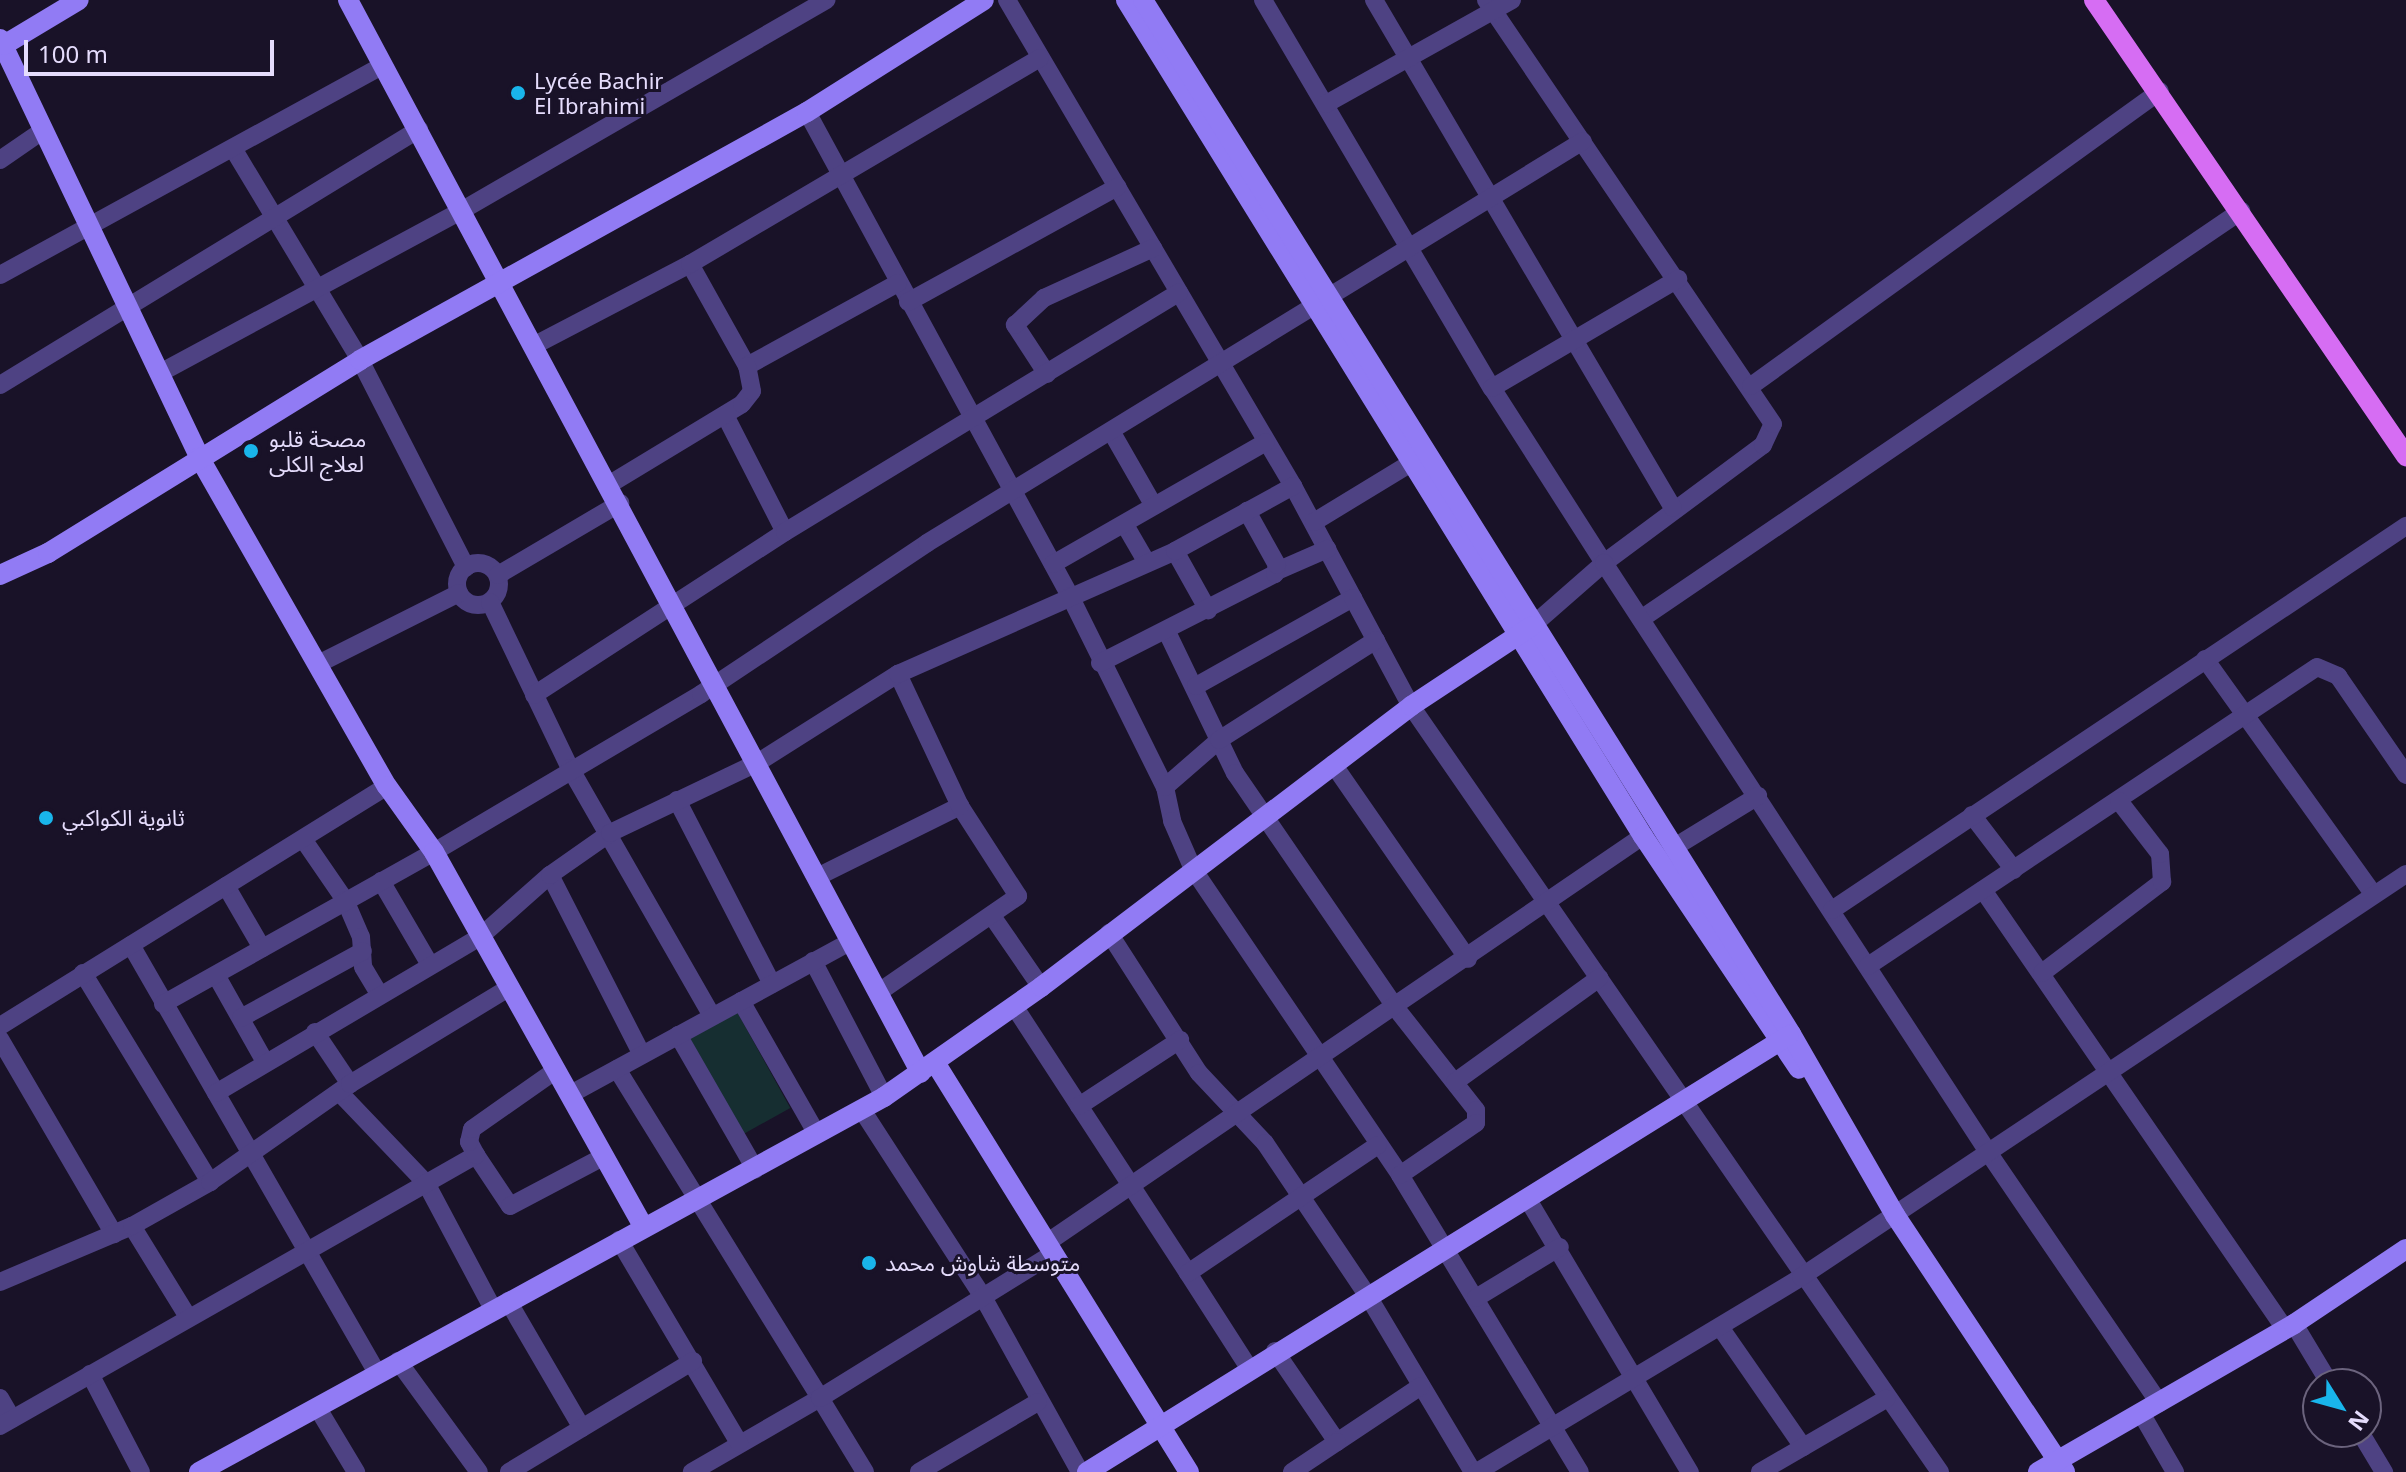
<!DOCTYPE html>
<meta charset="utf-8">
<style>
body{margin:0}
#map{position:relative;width:2406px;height:1472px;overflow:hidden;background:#191228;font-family:"Noto Sans","Noto Sans Arabic",sans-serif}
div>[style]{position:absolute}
.green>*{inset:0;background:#162e31;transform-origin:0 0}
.street>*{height:18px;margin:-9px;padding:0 9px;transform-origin:9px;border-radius:9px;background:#4e4283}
.street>.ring{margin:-9px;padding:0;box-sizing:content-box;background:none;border:18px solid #4e4283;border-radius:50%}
.secondary>*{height:20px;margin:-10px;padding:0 10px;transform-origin:10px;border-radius:10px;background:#917bf4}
.primary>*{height:20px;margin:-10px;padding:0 10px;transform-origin:10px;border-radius:10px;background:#d66df3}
.dots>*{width:22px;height:22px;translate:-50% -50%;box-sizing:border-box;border:4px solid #191228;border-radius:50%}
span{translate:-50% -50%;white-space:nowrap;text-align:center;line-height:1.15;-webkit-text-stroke:6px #191228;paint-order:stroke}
.poi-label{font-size:22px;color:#e5dcfc}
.left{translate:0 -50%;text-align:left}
.north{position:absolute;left:2302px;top:1368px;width:80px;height:80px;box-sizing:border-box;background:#191228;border:2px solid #6b637d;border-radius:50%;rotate:127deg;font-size:22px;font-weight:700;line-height:32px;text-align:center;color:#e5dcfc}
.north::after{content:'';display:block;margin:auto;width:28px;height:36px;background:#19b5eb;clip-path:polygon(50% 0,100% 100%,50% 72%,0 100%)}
.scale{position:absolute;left:24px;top:40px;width:250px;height:36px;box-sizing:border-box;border:4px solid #e5dcfc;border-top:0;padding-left:10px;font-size:24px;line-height:28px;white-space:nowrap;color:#e5dcfc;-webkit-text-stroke:6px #191228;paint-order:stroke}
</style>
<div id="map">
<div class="green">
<div style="left:736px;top:1010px;width:112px;height:54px;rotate:61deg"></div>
</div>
<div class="street">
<div style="left:1007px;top:0;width:564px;rotate:59.52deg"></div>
<div style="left:1293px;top:486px;width:127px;rotate:61.8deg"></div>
<div style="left:1263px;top:0;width:451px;rotate:59.5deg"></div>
<div style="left:1492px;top:388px;width:208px;rotate:57.4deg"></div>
<div style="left:1604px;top:563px;width:198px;rotate:-36.6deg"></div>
<div style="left:1763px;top:445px;width:23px;rotate:-65deg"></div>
<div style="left:1773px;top:424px;width:512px;rotate:-124.09deg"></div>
<div style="left:1374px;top:0;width:589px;rotate:59.52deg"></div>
<div style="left:1326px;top:104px;width:213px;rotate:-29.2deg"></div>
<div style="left:807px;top:112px;width:551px;rotate:61.48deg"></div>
<div style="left:1070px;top:596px;width:213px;rotate:63.6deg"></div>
<div style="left:1165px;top:787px;width:35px;rotate:78deg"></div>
<div style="left:1172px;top:821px;width:52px;rotate:66.4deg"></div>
<div style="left:1193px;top:869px;width:369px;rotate:55.9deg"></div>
<div style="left:1400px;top:1175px;width:347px;rotate:58.8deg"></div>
<div style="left:234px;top:150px;width:245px;rotate:59deg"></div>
<div style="left:360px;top:360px;width:233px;rotate:62.9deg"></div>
<div style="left:0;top:160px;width:51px;rotate:-34.6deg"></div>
<div style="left:690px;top:264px;width:117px;rotate:60.8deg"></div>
<div style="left:747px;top:366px;width:172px;rotate:-28.8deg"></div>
<div style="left:0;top:275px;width:437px;rotate:-28.7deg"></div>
<div style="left:908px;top:302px;width:239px;rotate:-28.8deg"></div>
<div style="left:535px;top:345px;width:175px;rotate:-27.6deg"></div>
<div style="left:690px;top:264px;width:406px;rotate:-30.5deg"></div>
<div style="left:160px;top:373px;width:342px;rotate:-28.3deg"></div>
<div style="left:461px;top:211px;width:422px;rotate:-30deg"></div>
<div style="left:1047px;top:374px;width:59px;rotate:-123.1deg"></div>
<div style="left:1015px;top:325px;width:40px;rotate:-43deg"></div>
<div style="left:1044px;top:298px;width:120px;rotate:-24.6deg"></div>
<div style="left:0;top:385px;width:491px;rotate:-31.4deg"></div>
<div style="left:1751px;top:386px;width:504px;rotate:-35.8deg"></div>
<div style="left:1492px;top:388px;width:216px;rotate:-30.4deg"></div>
<div style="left:725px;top:415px;width:131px;rotate:62.9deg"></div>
<div style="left:1111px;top:431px;width:86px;rotate:60.2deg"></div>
<div style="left:610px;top:484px;width:154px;rotate:-31.2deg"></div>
<div style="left:742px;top:404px;width:16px;rotate:-52deg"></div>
<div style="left:752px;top:391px;width:25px;rotate:-101deg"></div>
<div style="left:1314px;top:522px;width:114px;rotate:-31.3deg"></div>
<div style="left:1125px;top:525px;width:44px;rotate:59.9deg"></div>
<div style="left:1175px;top:551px;width:68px;rotate:60.8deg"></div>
<div class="ring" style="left:457px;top:563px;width:24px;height:24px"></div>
<div style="left:1053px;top:564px;width:245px;rotate:-29.8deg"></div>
<div style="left:1277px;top:571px;width:55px;rotate:-23.7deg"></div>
<div style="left:498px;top:575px;width:142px;rotate:-30.5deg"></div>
<div style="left:490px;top:602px;width:184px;rotate:64.3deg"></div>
<div style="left:570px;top:768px;width:286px;rotate:60.2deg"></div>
<div style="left:1641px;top:619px;width:726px;rotate:-34.22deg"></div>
<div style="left:1532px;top:626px;width:96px;rotate:-41.2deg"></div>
<div style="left:1604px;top:563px;width:703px;rotate:56.9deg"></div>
<div style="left:1988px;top:1152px;width:304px;rotate:55.7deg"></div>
<div style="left:1167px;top:632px;width:157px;rotate:64.3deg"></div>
<div style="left:1235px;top:773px;width:283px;rotate:55.6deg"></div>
<div style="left:1395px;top:1007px;width:131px;rotate:51.8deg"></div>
<div style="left:1476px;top:1110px;width:13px;rotate:90deg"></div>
<div style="left:1476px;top:1123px;width:92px;rotate:145.6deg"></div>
<div style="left:2205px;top:659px;width:290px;rotate:54.4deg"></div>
<div style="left:1100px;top:663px;width:196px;rotate:-27deg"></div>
<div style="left:1275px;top:574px;width:9px;rotate:-77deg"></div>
<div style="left:1277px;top:565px;width:62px;rotate:-119.1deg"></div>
<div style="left:318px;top:664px;width:158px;rotate:-26.7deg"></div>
<div style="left:1196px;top:686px;width:180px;rotate:-29.3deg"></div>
<div style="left:1353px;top:598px;width:123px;rotate:61.8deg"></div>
<div style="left:1411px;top:706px;width:931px;rotate:55.37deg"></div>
<div style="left:534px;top:695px;width:299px;rotate:-33deg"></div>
<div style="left:785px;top:532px;width:461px;rotate:-31.3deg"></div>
<div style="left:1333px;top:764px;width:237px;rotate:55.3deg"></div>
<div style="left:1165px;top:787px;width:72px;rotate:-41deg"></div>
<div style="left:1219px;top:740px;width:186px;rotate:-32.5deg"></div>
<div style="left:677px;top:800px;width:207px;rotate:62.7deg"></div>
<div style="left:1972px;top:815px;width:69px;rotate:52.6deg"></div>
<div style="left:303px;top:839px;width:74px;rotate:55.5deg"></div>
<div style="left:345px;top:900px;width:40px;rotate:66.6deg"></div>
<div style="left:361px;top:937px;width:30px;rotate:86deg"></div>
<div style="left:363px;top:967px;width:33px;rotate:59deg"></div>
<div style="left:1673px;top:848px;width:100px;rotate:-31.5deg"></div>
<div style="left:550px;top:875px;width:202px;rotate:62.9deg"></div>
<div style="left:817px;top:877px;width:160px;rotate:-26.4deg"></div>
<div style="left:381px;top:881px;width:97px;rotate:59.7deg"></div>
<div style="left:226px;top:886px;width:72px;rotate:59.9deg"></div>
<div style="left:1983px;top:890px;width:533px;rotate:55.47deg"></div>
<div style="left:1832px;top:910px;width:691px;rotate:-33.78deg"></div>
<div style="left:992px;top:916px;width:86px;rotate:55.4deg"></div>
<div style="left:1109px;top:933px;width:166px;rotate:57.3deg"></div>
<div style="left:1199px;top:1073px;width:96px;rotate:46.7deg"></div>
<div style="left:1265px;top:1143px;width:184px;rotate:56.1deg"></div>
<div style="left:1368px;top:1296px;width:205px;rotate:59.2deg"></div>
<div style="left:131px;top:945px;width:494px;rotate:60.1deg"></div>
<div style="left:813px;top:961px;width:153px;rotate:62.4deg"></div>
<div style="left:1868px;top:966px;width:539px;rotate:-33.66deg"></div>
<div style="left:2317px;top:667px;width:23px;rotate:23deg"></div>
<div style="left:2338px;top:676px;width:120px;rotate:55.5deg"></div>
<div style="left:83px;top:973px;width:245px;rotate:58.7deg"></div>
<div style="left:2042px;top:973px;width:151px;rotate:-37.2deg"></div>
<div style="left:2162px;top:882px;width:28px;rotate:-94deg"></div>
<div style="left:2160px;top:854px;width:67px;rotate:-127.7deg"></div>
<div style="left:216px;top:975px;width:100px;rotate:60.6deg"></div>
<div style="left:879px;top:992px;width:169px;rotate:-34.6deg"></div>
<div style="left:1018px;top:896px;width:107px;rotate:-122.8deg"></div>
<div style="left:960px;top:806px;width:146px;rotate:-115.2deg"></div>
<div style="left:741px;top:1001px;width:153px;rotate:60.3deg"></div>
<div style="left:163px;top:1004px;width:311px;rotate:-29.3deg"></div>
<div style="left:434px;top:852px;width:310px;rotate:-30.6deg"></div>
<div style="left:701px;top:694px;width:272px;rotate:-33.7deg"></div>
<div style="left:927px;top:543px;width:769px;rotate:-31.5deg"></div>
<div style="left:1014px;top:1006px;width:319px;rotate:56.9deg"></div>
<div style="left:241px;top:1018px;width:139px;rotate:-28.8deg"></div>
<div style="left:0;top:1026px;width:455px;rotate:-31.8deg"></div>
<div style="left:315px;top:1032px;width:63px;rotate:56.1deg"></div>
<div style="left:678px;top:1035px;width:155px;rotate:60.1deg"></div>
<div style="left:0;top:1039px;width:226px;rotate:59.7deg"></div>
<div style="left:617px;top:1069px;width:387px;rotate:58.3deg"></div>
<div style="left:820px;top:1398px;width:148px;rotate:150deg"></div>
<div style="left:1455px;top:1082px;width:178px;rotate:-35.8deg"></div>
<div style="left:339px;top:1092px;width:126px;rotate:46.3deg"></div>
<div style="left:426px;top:1183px;width:143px;rotate:62deg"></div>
<div style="left:216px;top:1093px;width:308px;rotate:-30.6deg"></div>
<div style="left:481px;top:936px;width:92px;rotate:-41.5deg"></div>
<div style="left:550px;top:875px;width:73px;rotate:-35deg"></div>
<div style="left:610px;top:833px;width:163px;rotate:-25.5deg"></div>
<div style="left:757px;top:763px;width:167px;rotate:-32.3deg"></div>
<div style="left:898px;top:674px;width:303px;rotate:-23.9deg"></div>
<div style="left:1175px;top:551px;width:135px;rotate:-28.8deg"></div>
<div style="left:569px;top:1095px;width:321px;rotate:-28.6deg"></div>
<div style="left:1079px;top:1106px;width:121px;rotate:-33.2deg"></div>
<div style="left:862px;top:1110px;width:223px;rotate:57.1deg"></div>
<div style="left:983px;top:1297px;width:200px;rotate:61deg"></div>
<div style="left:476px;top:1155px;width:61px;rotate:56.3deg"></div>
<div style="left:510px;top:1206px;width:105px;rotate:-27.8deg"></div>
<div style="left:1527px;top:1198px;width:319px;rotate:59.3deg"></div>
<div style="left:132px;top:1226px;width:107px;rotate:58.4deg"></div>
<div style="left:619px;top:1240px;width:236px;rotate:59.4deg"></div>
<div style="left:1048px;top:1242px;width:720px;rotate:-34.31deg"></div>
<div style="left:0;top:1282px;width:143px;rotate:-23deg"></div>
<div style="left:132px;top:1226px;width:90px;rotate:-29.4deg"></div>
<div style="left:210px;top:1182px;width:171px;rotate:-35deg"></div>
<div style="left:350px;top:1084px;width:187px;rotate:-31.2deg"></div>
<div style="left:1476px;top:1298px;width:98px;rotate:-31.3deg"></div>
<div style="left:508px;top:1301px;width:147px;rotate:59.8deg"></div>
<div style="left:2294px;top:1324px;width:70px;rotate:59deg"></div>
<div style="left:1720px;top:1327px;width:146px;rotate:55.3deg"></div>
<div style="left:1275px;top:1351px;width:110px;rotate:55.7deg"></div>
<div style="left:1337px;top:1442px;width:101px;rotate:-33.7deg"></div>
<div style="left:398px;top:1361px;width:137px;rotate:53.9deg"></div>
<div style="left:1249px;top:1368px;width:113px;rotate:-122.7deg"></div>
<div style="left:1188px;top:1273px;width:229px;rotate:-34deg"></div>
<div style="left:90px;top:1374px;width:110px;rotate:62.5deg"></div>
<div style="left:0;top:1398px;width:24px;rotate:60deg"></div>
<div style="left:317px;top:1407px;width:76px;rotate:59deg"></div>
<div style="left:2141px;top:1413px;width:68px;rotate:60deg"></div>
<div style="left:0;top:1426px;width:548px;rotate:-29.65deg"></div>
<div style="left:476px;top:1155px;width:15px;rotate:-118deg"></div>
<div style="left:469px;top:1142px;width:13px;rotate:-77deg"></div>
<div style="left:472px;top:1129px;width:103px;rotate:-35.1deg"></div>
<div style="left:2360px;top:1432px;width:47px;rotate:59deg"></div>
<div style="left:509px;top:1472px;width:215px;rotate:-31.1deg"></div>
<div style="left:865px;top:1472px;width:87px;rotate:-121.3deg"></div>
<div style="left:820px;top:1398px;width:275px;rotate:-31.8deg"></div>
<div style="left:919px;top:1472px;width:138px;rotate:-30.5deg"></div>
<div style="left:1292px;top:1472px;width:54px;rotate:-33.7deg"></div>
<div style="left:1477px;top:1472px;width:378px;rotate:-31deg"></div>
<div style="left:1801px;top:1277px;width:727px;rotate:-33.67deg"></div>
<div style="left:1760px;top:1472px;width:146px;rotate:-30.1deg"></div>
</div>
<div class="secondary">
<div style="left:348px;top:0;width:1216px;rotate:61.9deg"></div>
<div style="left:1126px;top:0;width:983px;rotate:58.27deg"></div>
<div style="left:1643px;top:836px;width:280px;rotate:56.2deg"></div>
<div style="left:1143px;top:0;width:1220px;rotate:57.92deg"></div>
<div style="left:1791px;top:1034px;width:209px;rotate:60.1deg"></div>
<div style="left:1895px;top:1215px;width:308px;rotate:56.5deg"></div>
<div style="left:0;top:39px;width:463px;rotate:64.5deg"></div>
<div style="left:199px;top:457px;width:379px;rotate:60.3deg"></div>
<div style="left:387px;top:786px;width:81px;rotate:54.5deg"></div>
<div style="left:434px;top:852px;width:430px;rotate:60.8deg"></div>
<div style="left:4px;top:45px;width:87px;rotate:-31deg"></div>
<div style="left:0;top:575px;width:53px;rotate:-24.6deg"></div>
<div style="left:48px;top:553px;width:367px;rotate:-31.7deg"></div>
<div style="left:360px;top:360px;width:511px;rotate:-29.02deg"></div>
<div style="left:807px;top:112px;width:209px;rotate:-32.3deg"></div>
<div style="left:936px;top:1064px;width:480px;rotate:58.2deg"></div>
<div style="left:199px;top:1472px;width:781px;rotate:-28.7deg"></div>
<div style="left:884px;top:1097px;width:192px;rotate:-35deg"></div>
<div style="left:1041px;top:987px;width:465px;rotate:-37.2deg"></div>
<div style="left:1411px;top:706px;width:145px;rotate:-33.5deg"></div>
<div style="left:1087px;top:1472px;width:826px;rotate:-31.88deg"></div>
<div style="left:2038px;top:1472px;width:296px;rotate:-30deg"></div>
<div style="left:2294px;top:1324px;width:135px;rotate:-33.8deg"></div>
</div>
<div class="primary">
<div style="left:2094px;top:0;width:553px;rotate:55.62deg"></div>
</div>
<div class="dots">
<div style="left:518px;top:93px;background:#19b5eb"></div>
<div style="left:251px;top:451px;background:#19b5eb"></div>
<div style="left:46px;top:818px;background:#19b5eb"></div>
<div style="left:869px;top:1263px;background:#19b5eb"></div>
</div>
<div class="poi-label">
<span class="left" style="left:534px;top:93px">Lycée Bachir<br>El Ibrahimi</span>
<span class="left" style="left:269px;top:451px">مصحة قلبو<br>لعلاج الكلى</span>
<span class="left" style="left:62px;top:818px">ثانوية الكواكبي</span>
<span class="left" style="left:885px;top:1263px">متوسطة شاوش محمد</span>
</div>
<div class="north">N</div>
<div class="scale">100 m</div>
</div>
